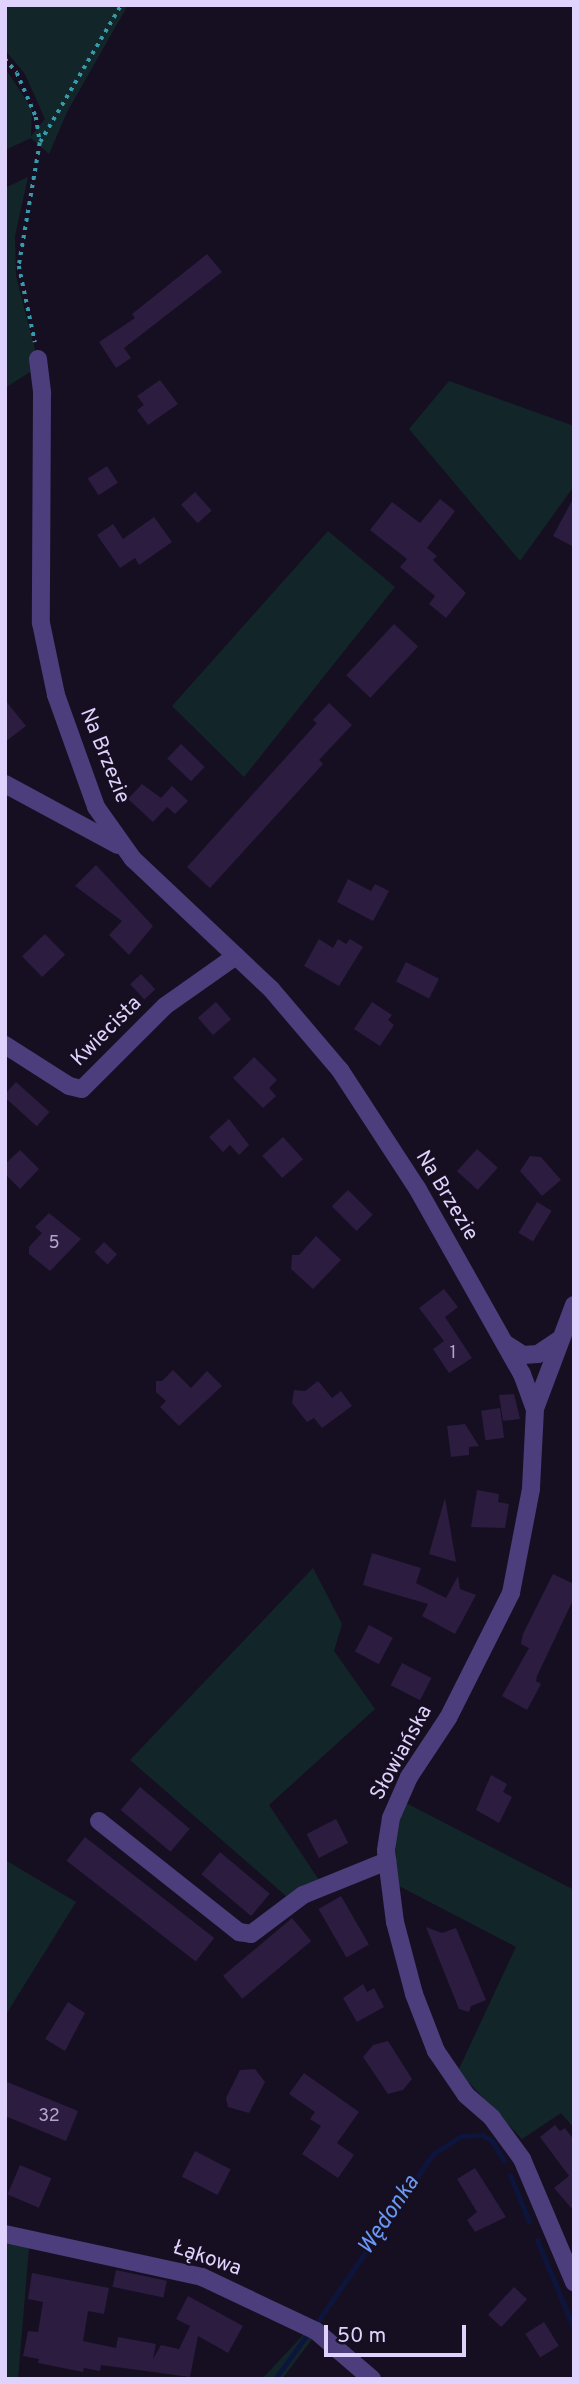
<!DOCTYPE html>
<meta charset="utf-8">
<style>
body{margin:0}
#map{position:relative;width:579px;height:2384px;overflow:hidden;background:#160f21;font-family:Overpass,sans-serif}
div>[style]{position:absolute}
.green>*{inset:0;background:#12262a}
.stream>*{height:5px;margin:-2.5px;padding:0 2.5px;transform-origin:2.5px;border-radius:2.5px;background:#0d153c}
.building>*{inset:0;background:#2b1c40;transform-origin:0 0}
.path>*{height:3.5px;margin-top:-1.75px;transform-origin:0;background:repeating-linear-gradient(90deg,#379aaa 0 3.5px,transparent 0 8.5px)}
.minor>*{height:18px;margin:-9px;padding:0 9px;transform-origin:9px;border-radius:9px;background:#4c3d7c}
span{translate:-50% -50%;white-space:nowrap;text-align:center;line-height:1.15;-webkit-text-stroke:5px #160f21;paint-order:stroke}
.number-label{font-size:18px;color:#b2a4cd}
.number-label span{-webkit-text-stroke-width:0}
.street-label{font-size:21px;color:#dfd2fc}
.water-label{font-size:23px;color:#6897f4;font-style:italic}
.frame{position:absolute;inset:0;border:7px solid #dfd2fc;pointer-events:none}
.scale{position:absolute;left:324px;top:2325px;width:142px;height:32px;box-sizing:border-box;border:4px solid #dfd2fc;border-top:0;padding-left:9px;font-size:21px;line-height:24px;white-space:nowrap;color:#dfd2fc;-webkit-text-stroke:5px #160f21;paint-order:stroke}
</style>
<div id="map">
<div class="green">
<div style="clip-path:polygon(5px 5px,128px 5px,67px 112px,49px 154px,31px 138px,5px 150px,5px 68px,32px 109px,31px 136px,45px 119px,25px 74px,5px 50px)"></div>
<div style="clip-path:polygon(28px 177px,15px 236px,16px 276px,35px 350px,30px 372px,5px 388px,5px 188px)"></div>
<div style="clip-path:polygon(449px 381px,574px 426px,574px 486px,520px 561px,409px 429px)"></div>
<div style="clip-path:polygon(328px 531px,395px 587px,244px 777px,172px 706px)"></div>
<div style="clip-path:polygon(313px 1568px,342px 1624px,334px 1651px,375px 1709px,269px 1805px,319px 1880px,286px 1896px,130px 1760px)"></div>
<div style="clip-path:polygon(404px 1802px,574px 1890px,574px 2128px,561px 2113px,522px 2139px,458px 2071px,516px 1947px,397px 1885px,395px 1843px)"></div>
<div style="clip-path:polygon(5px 1860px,76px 1902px,5px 2016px)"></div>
<div style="clip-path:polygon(5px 2243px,29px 2247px,18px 2379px,5px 2379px)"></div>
<div style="clip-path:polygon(305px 2333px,313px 2338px,282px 2379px,262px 2379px)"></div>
</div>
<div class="stream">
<div style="left:510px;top:2175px;width:50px;rotate:67.6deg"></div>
<div style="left:537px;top:2240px;width:96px;rotate:67.4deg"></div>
<div style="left:316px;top:2324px;width:206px;rotate:-55.5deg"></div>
<div style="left:433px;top:2154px;width:33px;rotate:-33deg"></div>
<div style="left:461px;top:2136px;width:21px;rotate:-3deg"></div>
<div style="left:482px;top:2135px;width:12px;rotate:31deg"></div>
<div style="left:492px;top:2141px;width:23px;rotate:59deg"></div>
<div style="left:275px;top:2379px;width:53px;rotate:-54.2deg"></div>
</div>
<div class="building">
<div style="clip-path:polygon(207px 254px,222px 272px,124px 348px,131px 358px,116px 368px,99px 342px,135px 318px,132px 314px)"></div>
<div style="clip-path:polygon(160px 380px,178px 404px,148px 425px,137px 410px,144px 405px,137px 396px)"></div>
<div style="left:107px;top:466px;width:20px;height:23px;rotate:57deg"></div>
<div style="left:195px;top:492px;width:25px;height:19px;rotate:48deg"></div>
<div style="clip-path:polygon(574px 497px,574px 547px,553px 536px)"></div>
<div style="clip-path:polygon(440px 499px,455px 511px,427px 548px,437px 556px,433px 560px,466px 593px,446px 618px,429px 604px,435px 596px,400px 567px,407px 559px,370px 530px,392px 502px,420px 523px)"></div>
<div style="clip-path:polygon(154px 517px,172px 542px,139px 565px,135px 558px,120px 568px,97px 535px,113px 524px,123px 539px)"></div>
<div style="left:394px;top:624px;width:33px;height:70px;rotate:43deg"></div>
<div style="clip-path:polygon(5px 700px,26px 726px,5px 742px)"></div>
<div style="clip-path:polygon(329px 703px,352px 725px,319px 760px,323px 764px,210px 888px,187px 867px,317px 723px,313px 720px)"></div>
<div style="left:181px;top:744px;width:33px;height:20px;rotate:44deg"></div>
<div style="clip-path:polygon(142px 784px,161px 798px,172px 786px,188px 801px,175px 814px,167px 807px,153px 822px,128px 799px)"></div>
<div style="clip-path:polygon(96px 865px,153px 926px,129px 955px,109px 935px,122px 921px,75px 886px)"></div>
<div style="clip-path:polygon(348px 879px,371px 891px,375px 884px,389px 891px,373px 921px,337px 902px)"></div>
<div style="left:45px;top:934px;width:29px;height:32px;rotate:46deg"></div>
<div style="clip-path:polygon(319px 939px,333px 948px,338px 939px,346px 944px,350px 939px,363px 947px,339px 986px,304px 966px)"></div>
<div style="left:406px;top:962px;width:37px;height:22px;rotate:27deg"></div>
<div style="left:141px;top:974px;width:21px;height:15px;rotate:47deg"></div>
<div style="left:216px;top:1002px;width:23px;height:24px;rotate:49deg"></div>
<div style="clip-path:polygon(372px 1002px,392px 1015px,388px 1020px,394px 1025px,380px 1046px,354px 1029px)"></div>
<div style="clip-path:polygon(254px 1057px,277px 1080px,269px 1088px,276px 1096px,263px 1108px,233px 1078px)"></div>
<div style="left:16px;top:1082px;width:45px;height:19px;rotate:42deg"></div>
<div style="clip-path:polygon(229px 1119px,249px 1145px,239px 1155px,230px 1145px,223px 1152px,209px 1137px)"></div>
<div style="left:283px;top:1137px;width:30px;height:28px;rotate:48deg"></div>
<div style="left:477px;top:1149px;width:28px;height:30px;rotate:42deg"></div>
<div style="clip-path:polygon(20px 1150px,39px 1169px,20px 1189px,5px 1174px,5px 1164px)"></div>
<div style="clip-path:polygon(530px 1156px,541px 1157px,561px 1180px,542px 1196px,520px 1171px)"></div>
<div style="left:348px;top:1190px;width:35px;height:23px;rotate:45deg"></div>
<div style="left:537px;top:1202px;width:17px;height:36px;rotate:31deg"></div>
<div style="clip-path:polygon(49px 1213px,81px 1239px,50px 1271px,29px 1254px,29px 1247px,42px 1233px,35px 1227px)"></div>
<div style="clip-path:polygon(316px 1236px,341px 1260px,313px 1289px,291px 1269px,292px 1255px,299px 1255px)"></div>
<div style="left:104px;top:1242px;width:18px;height:14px;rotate:43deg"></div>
<div style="clip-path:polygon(444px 1289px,458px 1307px,445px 1317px,472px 1358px,449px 1373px,433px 1349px,444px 1341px,419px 1308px)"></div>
<div style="clip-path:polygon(173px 1370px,191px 1388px,207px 1371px,222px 1386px,179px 1426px,160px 1407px,166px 1401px,156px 1392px,156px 1381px,162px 1381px)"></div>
<div style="clip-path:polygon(318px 1381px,332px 1398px,341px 1391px,352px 1406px,322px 1428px,314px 1418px,307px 1422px,292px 1403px,294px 1390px,305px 1391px)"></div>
<div style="clip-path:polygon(514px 1394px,520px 1419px,503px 1421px,499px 1395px)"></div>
<div style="left:500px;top:1408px;width:30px;height:19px;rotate:82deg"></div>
<div style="clip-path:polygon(465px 1424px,479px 1446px,469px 1447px,469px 1455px,451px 1457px,447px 1426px)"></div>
<div style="clip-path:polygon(477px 1490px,499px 1494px,498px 1502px,509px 1504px,505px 1528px,471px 1527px)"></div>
<div style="clip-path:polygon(445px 1498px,456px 1562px,429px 1554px)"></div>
<div style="clip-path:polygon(372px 1553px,421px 1568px,416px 1583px,446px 1598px,458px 1576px,460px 1589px,476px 1595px,455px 1634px,422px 1616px,428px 1604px,363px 1585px)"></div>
<div style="clip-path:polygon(553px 1574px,574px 1584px,574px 1598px,537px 1676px,536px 1681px,541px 1684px,527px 1710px,502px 1696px,529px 1648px,521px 1644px,523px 1634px)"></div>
<div style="left:369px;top:1625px;width:27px;height:30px;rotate:28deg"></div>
<div style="left:402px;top:1663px;width:33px;height:25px;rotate:27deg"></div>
<div style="clip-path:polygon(491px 1775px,507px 1784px,503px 1792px,512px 1797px,499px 1823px,476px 1810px)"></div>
<div style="left:140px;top:1787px;width:65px;height:30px;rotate:40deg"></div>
<div style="left:336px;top:1819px;width:27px;height:33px;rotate:63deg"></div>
<div style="left:85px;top:1837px;width:164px;height:30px;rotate:38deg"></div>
<div style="left:220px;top:1852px;width:65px;height:29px;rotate:40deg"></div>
<div style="left:341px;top:1896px;width:56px;height:26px;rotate:60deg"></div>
<div style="left:292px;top:1918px;width:30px;height:90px;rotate:50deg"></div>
<div style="clip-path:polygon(426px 1927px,442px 1933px,456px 1928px,486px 2000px,471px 2006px,469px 2012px,459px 2009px)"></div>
<div style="clip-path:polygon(363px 1984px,367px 1992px,374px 1988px,384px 2007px,357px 2022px,343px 1998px)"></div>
<div style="clip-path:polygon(68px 2002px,85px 2013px,65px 2051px,45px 2039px)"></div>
<div style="clip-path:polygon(388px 2041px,412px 2079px,403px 2090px,388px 2094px,363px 2057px,373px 2045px)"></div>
<div style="clip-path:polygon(255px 2069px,265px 2082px,249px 2113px,228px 2107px,226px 2098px,240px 2070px)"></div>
<div style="clip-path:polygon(304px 2073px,359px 2112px,337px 2143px,354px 2155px,338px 2178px,302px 2154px,321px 2126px,310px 2119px,315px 2112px,289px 2094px)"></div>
<div style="clip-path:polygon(5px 2081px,78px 2111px,66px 2141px,5px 2116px)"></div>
<div style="clip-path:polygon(555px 2125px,560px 2131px,565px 2128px,574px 2140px,574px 2211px,554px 2188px,569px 2176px,540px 2137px)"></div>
<div style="left:195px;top:2151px;width:40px;height:29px;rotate:27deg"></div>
<div style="left:20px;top:2165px;width:34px;height:32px;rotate:23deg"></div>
<div style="clip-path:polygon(475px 2168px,506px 2217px,475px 2232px,467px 2220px,477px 2212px,457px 2179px)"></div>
<div style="left:116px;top:2270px;width:52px;height:17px;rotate:12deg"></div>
<div style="clip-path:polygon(32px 2273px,109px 2288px,104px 2314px,88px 2311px,83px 2341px,116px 2348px,118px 2337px,156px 2344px,153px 2359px,161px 2345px,179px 2349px,190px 2326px,176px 2319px,188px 2296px,243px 2326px,228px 2353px,198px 2336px,190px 2377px,101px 2365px,100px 2371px,84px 2368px,83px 2372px,38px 2363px,39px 2359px,23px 2356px,28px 2331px,38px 2332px,43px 2302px,28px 2299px)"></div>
<div style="left:514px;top:2287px;width:18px;height:38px;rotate:43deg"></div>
<div style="left:544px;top:2322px;width:28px;height:22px;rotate:58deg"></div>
</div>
<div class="path">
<div style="left:5px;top:59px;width:18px;rotate:49deg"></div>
<div style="left:17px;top:73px;width:48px;rotate:66.6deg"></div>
<div style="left:36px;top:117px;width:26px;rotate:81deg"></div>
<div style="left:40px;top:143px;width:125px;rotate:99.7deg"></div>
<div style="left:19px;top:266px;width:78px;rotate:78.1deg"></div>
<div style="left:40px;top:142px;width:159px;rotate:-59.4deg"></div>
</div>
<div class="minor">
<div style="left:38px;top:359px;width:35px;rotate:83deg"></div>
<div style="left:42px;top:394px;width:229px;rotate:90.3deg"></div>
<div style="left:41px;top:623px;width:74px;rotate:78.2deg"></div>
<div style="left:56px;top:695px;width:119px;rotate:70.3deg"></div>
<div style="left:96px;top:807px;width:64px;rotate:54.6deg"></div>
<div style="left:133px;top:859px;width:190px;rotate:43.3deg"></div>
<div style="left:271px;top:989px;width:106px;rotate:49.6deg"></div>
<div style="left:340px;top:1070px;width:141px;rotate:56.9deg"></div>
<div style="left:417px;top:1188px;width:214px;rotate:60.6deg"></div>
<div style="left:522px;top:1374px;width:37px;rotate:70deg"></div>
<div style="left:5px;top:784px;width:128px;rotate:28.4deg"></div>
<div style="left:5px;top:1045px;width:76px;rotate:32.6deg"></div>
<div style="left:69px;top:1086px;width:13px;rotate:13deg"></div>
<div style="left:82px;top:1089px;width:117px;rotate:-45deg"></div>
<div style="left:165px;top:1006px;width:87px;rotate:-35.2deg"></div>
<div style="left:574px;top:1305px;width:111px;rotate:110.6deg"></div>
<div style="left:535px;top:1409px;width:80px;rotate:92.9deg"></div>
<div style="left:531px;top:1489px;width:106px;rotate:100.9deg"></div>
<div style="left:511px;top:1593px;width:140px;rotate:116.7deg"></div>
<div style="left:448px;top:1718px;width:71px;rotate:123.5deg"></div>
<div style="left:409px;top:1777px;width:45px;rotate:113.7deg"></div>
<div style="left:391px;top:1818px;width:33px;rotate:99deg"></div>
<div style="left:386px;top:1851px;width:72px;rotate:82.8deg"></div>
<div style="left:395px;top:1922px;width:74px;rotate:75.2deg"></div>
<div style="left:414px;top:1994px;width:61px;rotate:68.9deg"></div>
<div style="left:436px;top:2051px;width:53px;rotate:55.7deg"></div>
<div style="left:466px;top:2095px;width:35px;rotate:41deg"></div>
<div style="left:492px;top:2118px;width:51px;rotate:53.8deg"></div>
<div style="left:522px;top:2159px;width:134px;rotate:67.1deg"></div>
<div style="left:506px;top:1344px;width:20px;rotate:33deg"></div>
<div style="left:523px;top:1355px;width:15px;rotate:-4deg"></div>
<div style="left:538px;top:1354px;width:27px;rotate:-34deg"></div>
<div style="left:99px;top:1821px;width:179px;rotate:38.4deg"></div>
<div style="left:239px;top:1932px;width:12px;rotate:9deg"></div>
<div style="left:251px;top:1934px;width:65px;rotate:-36.9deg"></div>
<div style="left:303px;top:1895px;width:91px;rotate:-22deg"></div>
<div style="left:5px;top:2234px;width:202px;rotate:12.3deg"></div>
<div style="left:202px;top:2277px;width:126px;rotate:25.3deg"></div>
<div style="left:316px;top:2331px;width:74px;rotate:40.6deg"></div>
</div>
<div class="number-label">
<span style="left:54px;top:1244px">5</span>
<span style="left:453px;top:1354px">1</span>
<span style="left:49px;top:2117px">32</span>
</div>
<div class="street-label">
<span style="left:104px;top:756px;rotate:68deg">Na Brzezie</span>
<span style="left:107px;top:1032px;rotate:-45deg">Kwiecista</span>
<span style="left:446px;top:1196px;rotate:59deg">Na Brzezie</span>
<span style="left:402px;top:1753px;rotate:-61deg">Słowiańska</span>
<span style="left:207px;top:2259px;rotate:19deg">Łąkowa</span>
</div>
<div class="water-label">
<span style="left:390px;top:2216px;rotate:-56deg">Wędonka</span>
</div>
<div class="frame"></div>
<div class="scale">50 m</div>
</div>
